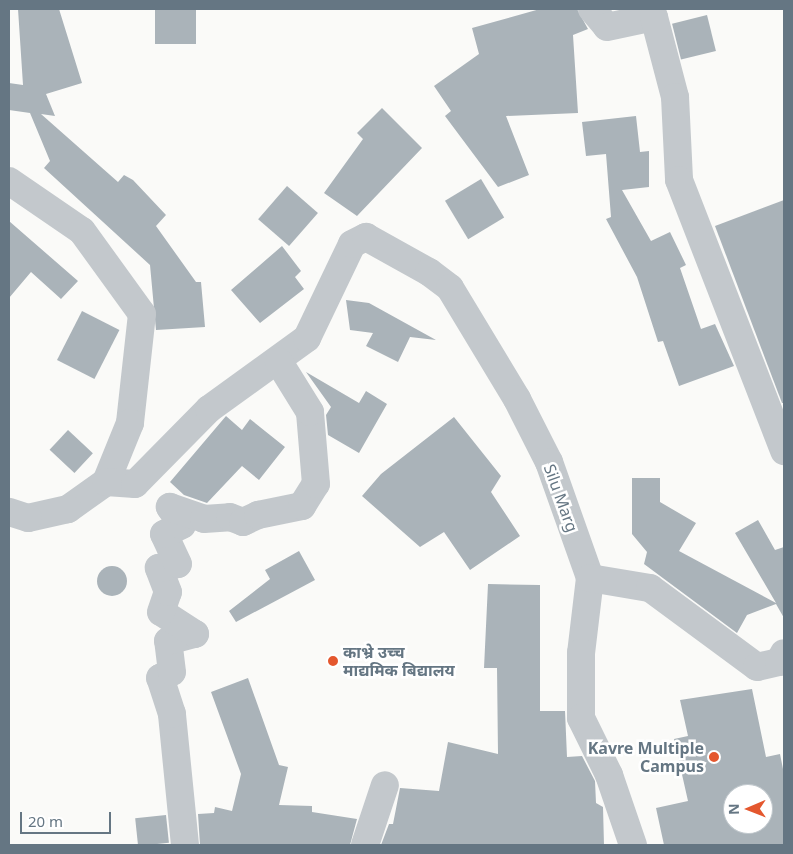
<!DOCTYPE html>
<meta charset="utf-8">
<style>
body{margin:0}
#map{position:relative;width:793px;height:854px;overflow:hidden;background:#fafaf8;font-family:"Noto Sans","Noto Sans Devanagari",sans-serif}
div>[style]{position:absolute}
.building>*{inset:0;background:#aab3b9;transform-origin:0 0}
.round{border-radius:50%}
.minor>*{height:28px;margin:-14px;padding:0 14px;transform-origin:14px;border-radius:14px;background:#c3c8cc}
.dots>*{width:14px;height:14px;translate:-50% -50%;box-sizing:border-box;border:2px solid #fff;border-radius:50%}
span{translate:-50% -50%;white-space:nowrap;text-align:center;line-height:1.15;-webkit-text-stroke:5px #fff;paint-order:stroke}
.street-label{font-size:16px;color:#657683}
.poi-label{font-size:16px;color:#657683;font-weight:700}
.left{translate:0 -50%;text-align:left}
.right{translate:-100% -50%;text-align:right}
.frame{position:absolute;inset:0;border:10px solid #657683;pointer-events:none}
.north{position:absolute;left:723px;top:784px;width:50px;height:50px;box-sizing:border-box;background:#fff;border:1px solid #c1c8cd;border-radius:50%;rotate:269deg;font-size:14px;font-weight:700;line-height:20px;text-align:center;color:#657683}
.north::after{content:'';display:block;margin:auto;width:18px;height:22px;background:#e4572e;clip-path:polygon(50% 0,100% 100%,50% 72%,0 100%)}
.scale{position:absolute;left:20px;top:812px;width:91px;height:22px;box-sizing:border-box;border:2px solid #657683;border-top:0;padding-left:6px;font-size:15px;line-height:18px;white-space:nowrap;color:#657683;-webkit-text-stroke:4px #fff;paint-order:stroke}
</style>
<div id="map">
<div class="building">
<div style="clip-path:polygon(18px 9px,59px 9px,82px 83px,46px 94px,55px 116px,41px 114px,118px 182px,124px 175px,133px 180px,166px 215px,156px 226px,196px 282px,201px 282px,205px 327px,156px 330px,150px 265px,44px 168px,50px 161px,30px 113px,9px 110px,9px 83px,23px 85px)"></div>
<div style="left:155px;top:9px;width:41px;height:35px"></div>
<div style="clip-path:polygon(540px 9px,577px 9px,588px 29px,573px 35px,578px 113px,506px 116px,529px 175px,498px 187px,445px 116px,451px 111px,434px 86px,479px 54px,472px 28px)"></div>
<div style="left:707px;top:15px;width:37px;height:36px;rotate:76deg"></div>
<div style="clip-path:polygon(382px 108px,422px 148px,357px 216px,324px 193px,363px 139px,357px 133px)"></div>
<div style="clip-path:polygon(636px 116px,640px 152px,649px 151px,649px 187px,622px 190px,651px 241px,670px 232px,686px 265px,680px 268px,701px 329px,715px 324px,734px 366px,679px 386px,663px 341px,658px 342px,637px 277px,606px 219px,611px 217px,606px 154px,586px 156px,582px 122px)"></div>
<div style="left:481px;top:179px;width:45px;height:42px;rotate:59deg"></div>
<div style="left:287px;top:186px;width:41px;height:44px;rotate:41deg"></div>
<div style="clip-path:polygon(784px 200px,784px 403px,782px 403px,715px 226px)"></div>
<div style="clip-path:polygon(9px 221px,78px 281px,61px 299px,31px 272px,9px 298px)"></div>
<div style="clip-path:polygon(282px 246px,301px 271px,295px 277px,304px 289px,260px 323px,231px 290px)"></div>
<div style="clip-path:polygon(346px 300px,369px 303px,436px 340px,410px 337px,398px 362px,366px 346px,373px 333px,350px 330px)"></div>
<div style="left:82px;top:311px;width:42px;height:55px;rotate:27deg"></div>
<div style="clip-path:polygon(306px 372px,359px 403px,366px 391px,387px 404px,359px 453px,328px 435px,326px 415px,331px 407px)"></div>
<div style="clip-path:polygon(226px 416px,242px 430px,250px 419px,285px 447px,259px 480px,242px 466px,207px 503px,184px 495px,170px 482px)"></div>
<div style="clip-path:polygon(454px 417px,501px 476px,491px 492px,520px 536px,470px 570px,444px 532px,420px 547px,362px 496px,381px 474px)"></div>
<div style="left:68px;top:430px;width:34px;height:27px;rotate:43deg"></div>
<div style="clip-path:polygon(632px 478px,660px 478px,660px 502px,696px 523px,679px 551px,776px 603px,735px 533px,758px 520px,775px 550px,784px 547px,784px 618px,776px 604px,747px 615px,737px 633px,644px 564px,647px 552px,632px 534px)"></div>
<div style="clip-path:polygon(299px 551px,315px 580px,236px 622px,229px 611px,270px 579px,265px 570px)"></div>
<div class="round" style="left:97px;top:566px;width:30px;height:30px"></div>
<div style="clip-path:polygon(488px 584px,540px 585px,540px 711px,565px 711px,567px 757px,582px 756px,595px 781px,596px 803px,603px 807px,604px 845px,381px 845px,389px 824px,393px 824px,400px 788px,439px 791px,448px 742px,498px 754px,497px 668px,484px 668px)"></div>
<div style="clip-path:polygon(248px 678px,279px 765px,288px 767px,279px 805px,312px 806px,312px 812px,357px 819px,350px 845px,200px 845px,198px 814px,214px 813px,215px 807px,232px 811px,241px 774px,211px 692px)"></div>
<div style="clip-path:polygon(evenodd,752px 689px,766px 757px,780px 754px,784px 774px,784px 845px,664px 845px,656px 808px,688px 801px,674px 739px,688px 736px,680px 700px,752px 689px,733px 794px,763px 794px,763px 824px,733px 824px,733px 794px)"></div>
<div style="left:166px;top:815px;width:28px;height:31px;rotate:84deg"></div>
</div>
<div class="minor">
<div style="left:592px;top:9px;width:23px;rotate:50deg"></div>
<div style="left:607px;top:27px;width:48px;rotate:-12deg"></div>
<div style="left:654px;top:17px;width:83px;rotate:75.3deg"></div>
<div style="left:675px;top:97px;width:83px;rotate:87.2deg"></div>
<div style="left:679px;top:180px;width:291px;rotate:68.8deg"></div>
<div style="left:9px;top:181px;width:88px;rotate:34.4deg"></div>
<div style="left:82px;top:231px;width:102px;rotate:54.1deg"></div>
<div style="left:142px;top:314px;width:110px;rotate:96.3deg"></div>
<div style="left:130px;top:423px;width:64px;rotate:112.1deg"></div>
<div style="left:106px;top:482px;width:47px;rotate:144.6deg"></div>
<div style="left:68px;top:509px;width:41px;rotate:167.3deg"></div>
<div style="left:28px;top:518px;width:20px;rotate:-162deg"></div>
<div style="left:106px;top:482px;width:29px;rotate:4deg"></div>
<div style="left:135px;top:484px;width:105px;rotate:-45.4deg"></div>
<div style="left:209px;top:409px;width:121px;rotate:-35.9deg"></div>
<div style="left:307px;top:338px;width:104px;rotate:-64.4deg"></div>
<div style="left:352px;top:244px;width:16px;rotate:-27deg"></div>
<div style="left:366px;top:237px;width:72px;rotate:29.1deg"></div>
<div style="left:429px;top:272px;width:26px;rotate:37deg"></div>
<div style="left:450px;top:288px;width:130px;rotate:58.9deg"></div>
<div style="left:517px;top:399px;width:71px;rotate:63.1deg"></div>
<div style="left:549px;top:462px;width:123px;rotate:70.5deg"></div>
<div style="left:590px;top:578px;width:76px;rotate:96.8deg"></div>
<div style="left:581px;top:653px;width:65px;rotate:90deg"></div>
<div style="left:581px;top:718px;width:64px;rotate:63.8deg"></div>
<div style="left:609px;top:775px;width:74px;rotate:71.1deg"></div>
<div style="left:590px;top:578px;width:61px;rotate:9.5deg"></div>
<div style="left:650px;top:588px;width:133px;rotate:36.4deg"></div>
<div style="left:757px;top:667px;width:23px;rotate:-13deg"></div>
<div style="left:779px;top:662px;width:10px;rotate:-61deg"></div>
<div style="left:185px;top:845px;width:132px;rotate:-95.7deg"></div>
<div style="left:172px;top:714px;width:38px;rotate:-108deg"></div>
<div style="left:160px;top:678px;width:13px;rotate:-27deg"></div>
<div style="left:172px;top:672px;width:31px;rotate:-97deg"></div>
<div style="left:168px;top:641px;width:28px;rotate:-15deg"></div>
<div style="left:195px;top:634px;width:40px;rotate:-147.1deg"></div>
<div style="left:161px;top:612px;width:21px;rotate:-71deg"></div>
<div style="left:168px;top:592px;width:26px;rotate:-111deg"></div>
<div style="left:159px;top:568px;width:19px;rotate:-12deg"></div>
<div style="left:178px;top:564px;width:33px;rotate:-115deg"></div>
<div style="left:164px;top:534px;width:20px;rotate:-27deg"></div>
<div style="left:182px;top:525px;width:22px;rotate:-124deg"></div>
<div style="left:170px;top:507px;width:36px;rotate:19deg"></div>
<div style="left:204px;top:519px;width:26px;rotate:-4deg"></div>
<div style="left:230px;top:517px;width:14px;rotate:21deg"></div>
<div style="left:243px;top:522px;width:17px;rotate:-25deg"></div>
<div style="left:258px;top:515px;width:45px;rotate:-11.6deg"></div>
<div style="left:302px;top:506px;width:26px;rotate:-58deg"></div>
<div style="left:316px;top:484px;width:72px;rotate:-94.8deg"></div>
<div style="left:310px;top:412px;width:59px;rotate:-121.8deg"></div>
<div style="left:365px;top:845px;width:63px;rotate:-71.6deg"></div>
</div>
<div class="dots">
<div style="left:333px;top:661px;background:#e4572e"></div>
<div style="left:714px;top:757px;background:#e4572e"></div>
</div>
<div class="street-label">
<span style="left:561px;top:498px;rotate:70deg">Silu Marg</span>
</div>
<div class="poi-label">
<span class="left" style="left:343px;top:661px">काभ्रे उच्च<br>माद्यमिक बिद्यालय</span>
<span class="right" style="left:704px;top:757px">Kavre Multiple<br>Campus</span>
</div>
<div class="frame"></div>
<div class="north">N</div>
<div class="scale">20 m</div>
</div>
